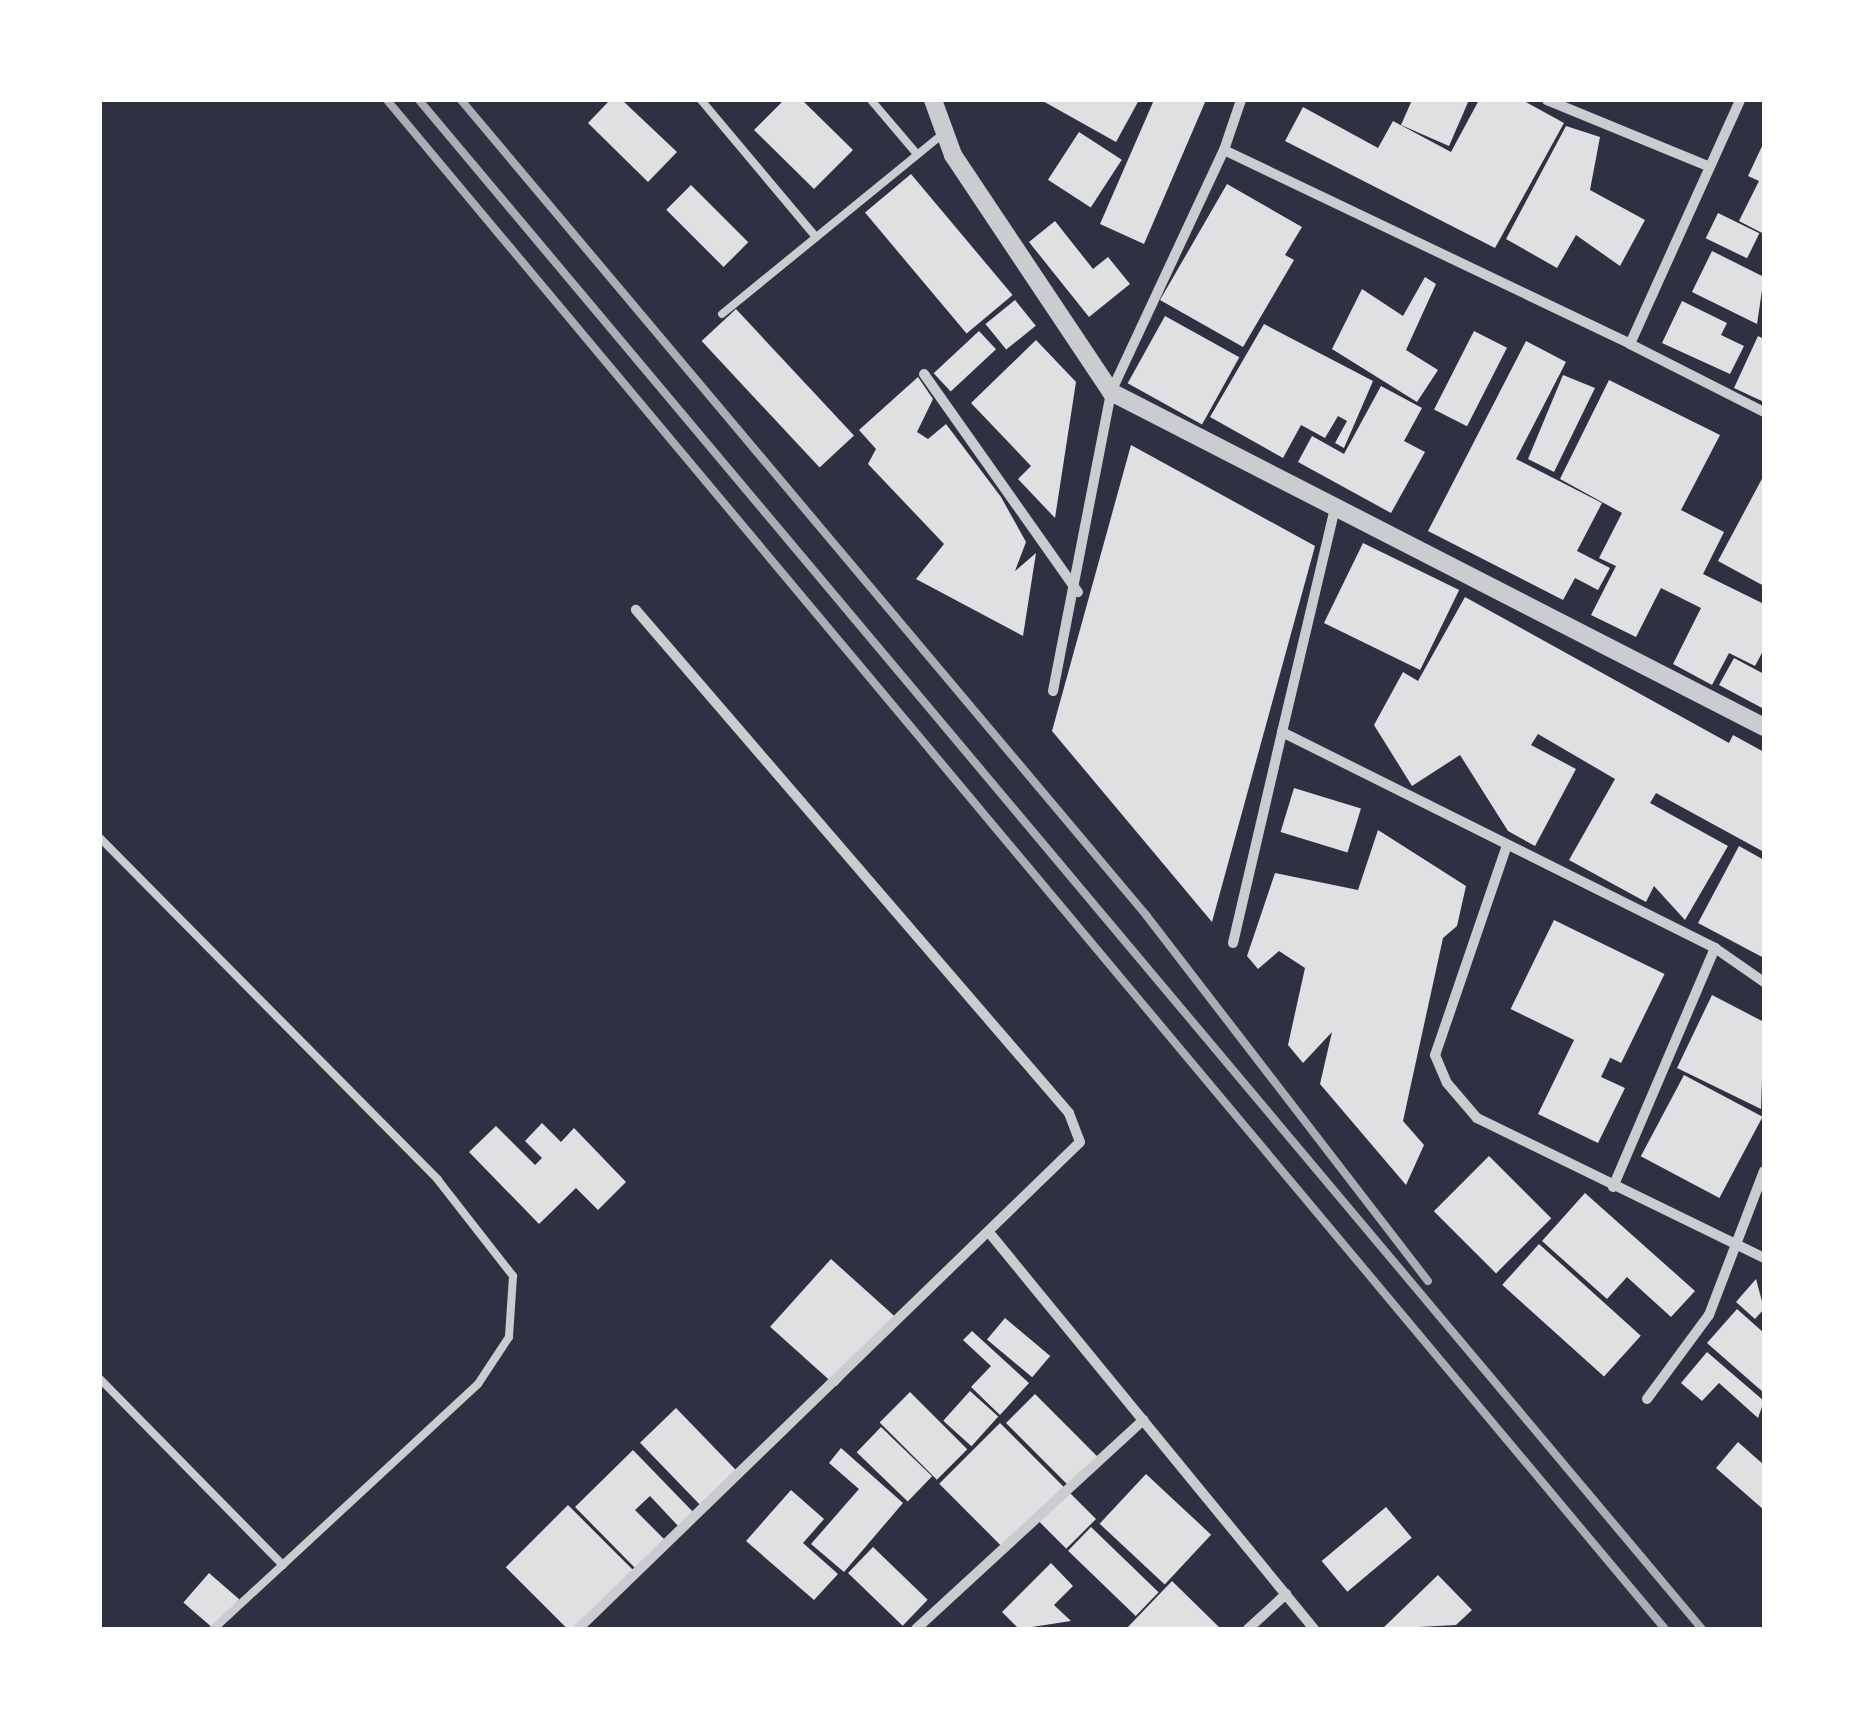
<!DOCTYPE html>
<style>
body{margin:0}
#map{position:relative;width:1864px;height:1729px;overflow:hidden;background:#2d3142;font-family:Jost,sans-serif}
div>[style]{position:absolute}
.building>*{inset:0;background:#e0e0e3;transform-origin:0 0}
.service>*{height:8px;margin:-4px;padding:0 4px;transform-origin:4px;border-radius:4px;background:#caccd0}
.minor>*{height:10px;margin:-5px;padding:0 5px;transform-origin:5px;border-radius:5px;background:#caccd0}
.tertiary>*{height:18px;margin:-9px;padding:0 9px;transform-origin:9px;border-radius:9px;background:#caccd0}
.rail>*{height:8px;margin:-4px;padding:0 4px;transform-origin:4px;border-radius:4px;background:#abadb3}
span{translate:-50% -50%;white-space:nowrap;text-align:center;line-height:1.15;-webkit-text-stroke:10px #fff;paint-order:stroke}
.frame{position:absolute;inset:0;border:102px solid #fff;pointer-events:none}
</style>
<div id="map">
<div class="building">
<div style="clip-path:polygon(610px 100px,622px 100px,677px 152px,648px 182px,588px 123px)"></div>
<div style="clip-path:polygon(784px 100px,802px 100px,853px 150px,814px 189px,754px 130px)"></div>
<div style="clip-path:polygon(1041px 100px,1139px 100px,1116px 142px)"></div>
<div style="clip-path:polygon(1154px 100px,1206px 100px,1144px 244px,1100px 224px)"></div>
<div style="clip-path:polygon(1412px 100px,1469px 100px,1449px 146px,1401px 125px)"></div>
<div style="clip-path:polygon(1479px 100px,1522px 100px,1564px 123px,1495px 248px,1285px 141px,1303px 107px,1378px 148px,1393px 121px,1451px 152px)"></div>
<div style="clip-path:polygon(1566px 126px,1600px 137px,1590px 190px,1645px 220px,1620px 266px,1576px 235px,1557px 268px,1506px 239px)"></div>
<div style="left:1079px;top:132px;width:51px;height:57px;rotate:33deg"></div>
<div style="clip-path:polygon(1764px 142px,1764px 234px,1739px 221px,1759px 181px,1748px 176px)"></div>
<div style="left:911px;top:174px;width:158px;height:60px;rotate:50deg"></div>
<div style="clip-path:polygon(1227px 184px,1302px 227px,1285px 255px,1294px 260px,1243px 347px,1160px 300px)"></div>
<div style="left:691px;top:185px;width:81px;height:35px;rotate:45deg"></div>
<div style="left:1718px;top:213px;width:46px;height:28px;rotate:26deg"></div>
<div style="clip-path:polygon(1055px 221px,1093px 269px,1108px 257px,1130px 284px,1089px 317px,1029px 242px)"></div>
<div style="clip-path:polygon(1712px 251px,1764px 277px,1757px 324px,1692px 292px)"></div>
<div style="clip-path:polygon(1425px 277px,1436px 284px,1406px 350px,1438px 370px,1417px 402px,1332px 349px,1362px 289px,1403px 316px)"></div>
<div style="left:1015px;top:300px;width:33px;height:38px;rotate:51deg"></div>
<div style="clip-path:polygon(1682px 301px,1727px 323px,1721px 335px,1744px 346px,1730px 374px,1662px 343px)"></div>
<div style="left:736px;top:309px;width:173px;height:47px;rotate:47deg"></div>
<div style="left:1165px;top:316px;width:85px;height:77px;rotate:29deg"></div>
<div style="clip-path:polygon(1264px 324px,1373px 381px,1344px 448px,1335px 443px,1347px 421px,1338px 416px,1325px 438px,1301px 425px,1283px 458px,1210px 417px)"></div>
<div style="left:979px;top:331px;width:25px;height:62px;rotate:47deg"></div>
<div style="left:1474px;top:331px;width:37px;height:88px;rotate:27deg"></div>
<div style="clip-path:polygon(1758px 336px,1764px 339px,1764px 402px,1734px 388px)"></div>
<div style="clip-path:polygon(1036px 340px,1076px 382px,1055px 518px,1018px 479px,1031px 466px,971px 403px)"></div>
<div style="clip-path:polygon(1526px 341px,1566px 362px,1516px 459px,1602px 503px,1577px 551px,1610px 568px,1598px 590px,1575px 578px,1563px 600px,1428px 531px)"></div>
<div style="clip-path:polygon(1563px 375px,1595px 388px,1554px 472px,1528px 459px)"></div>
<div style="clip-path:polygon(918px 377px,933px 399px,917px 432px,928px 439px,946px 424px,1001px 497px,1026px 542px,1015px 571px,1036px 553px,1023px 636px,916px 579px,944px 544px,868px 464px,876px 449px,859px 430px)"></div>
<div style="clip-path:polygon(1609px 380px,1720px 435px,1681px 510px,1724px 532px,1703px 574px,1764px 604px,1764px 649px,1755px 666px,1729px 653px,1712px 685px,1673px 664px,1701px 608px,1661px 588px,1636px 637px,1591px 615px,1616px 566px,1599px 558px,1622px 513px,1560px 479px)"></div>
<div style="clip-path:polygon(1381px 386px,1422px 408px,1404px 441px,1425px 452px,1391px 513px,1298px 462px,1312px 436px,1344px 454px)"></div>
<div style="clip-path:polygon(1131px 445px,1315px 546px,1212px 922px,1052px 731px)"></div>
<div style="clip-path:polygon(1764px 475px,1764px 586px,1718px 561px)"></div>
<div style="left:1363px;top:543px;width:107px;height:89px;rotate:26deg"></div>
<div style="clip-path:polygon(1465px 597px,1729px 743px,1733px 735px,1764px 752px,1764px 852px,1656px 793px,1650px 803px,1728px 846px,1685px 920px,1654px 886px,1646px 902px,1569px 860px,1615px 779px,1538px 734px,1531px 745px,1576px 769px,1535px 846px,1508px 831px,1460px 755px,1412px 786px,1374px 725px,1403px 672px,1418px 681px)"></div>
<div style="clip-path:polygon(1734px 658px,1764px 674px,1764px 709px,1719px 685px)"></div>
<div style="left:1294px;top:788px;width:70px;height:46px;rotate:17deg"></div>
<div style="clip-path:polygon(1378px 830px,1466px 886px,1457px 926px,1443px 938px,1403px 1121px,1424px 1145px,1406px 1185px,1320px 1084px,1332px 1032px,1303px 1063px,1288px 1045px,1305px 968px,1279px 951px,1258px 969px,1247px 956px,1275px 873px,1358px 890px)"></div>
<div style="clip-path:polygon(1739px 846px,1764px 860px,1764px 958px,1698px 923px)"></div>
<div style="left:1554px;top:920px;width:123px;height:99px;rotate:26deg"></div>
<div style="clip-path:polygon(1712px 995px,1764px 1022px,1761px 1109px,1677px 1068px)"></div>
<div style="clip-path:polygon(1575px 1038px,1611px 1056px,1601px 1077px,1625px 1088px,1598px 1143px,1538px 1114px)"></div>
<div style="left:1684px;top:1075px;width:89px;height:92px;rotate:28deg"></div>
<div style="clip-path:polygon(542px 1123px,561px 1142px,574px 1128px,626px 1182px,598px 1210px,576px 1188px,539px 1224px,469px 1152px,496px 1126px,535px 1165px,542px 1158px,525px 1141px)"></div>
<div style="left:1489px;top:1156px;width:88px;height:78px;rotate:45deg"></div>
<div style="clip-path:polygon(1585px 1193px,1695px 1291px,1671px 1317px,1627px 1277px,1607px 1299px,1542px 1241px)"></div>
<div style="left:1539px;top:1244px;width:137px;height:55px;rotate:42deg"></div>
<div style="left:831px;top:1259px;width:89px;height:91px;rotate:42deg"></div>
<div style="clip-path:polygon(1756px 1279px,1764px 1309px,1755px 1319px,1736px 1302px)"></div>
<div style="clip-path:polygon(1737px 1309px,1764px 1333px,1764px 1393px,1707px 1343px)"></div>
<div style="left:1005px;top:1318px;width:59px;height:28px;rotate:40deg"></div>
<div style="clip-path:polygon(972px 1331px,1029px 1383px,1000px 1415px,971px 1387px,991px 1366px,963px 1340px)"></div>
<div style="clip-path:polygon(1707px 1352px,1764px 1401px,1758px 1418px,1719px 1383px,1702px 1401px,1681px 1383px)"></div>
<div style="left:970px;top:1391px;width:38px;height:40px;rotate:42deg"></div>
<div style="left:910px;top:1392px;width:81px;height:43px;rotate:45deg"></div>
<div style="left:1035px;top:1394px;width:90px;height:41px;rotate:45deg"></div>
<div style="left:676px;top:1408px;width:88px;height:50px;rotate:46deg"></div>
<div style="left:1000px;top:1423px;width:90px;height:86px;rotate:45deg"></div>
<div style="left:881px;top:1427px;width:71px;height:35px;rotate:44deg"></div>
<div style="clip-path:polygon(1738px 1442px,1764px 1465px,1764px 1510px,1716px 1468px)"></div>
<div style="clip-path:polygon(841px 1448px,903px 1503px,844px 1572px,811px 1544px,859px 1489px,829px 1463px)"></div>
<div style="clip-path:polygon(633px 1450px,695px 1514px,680px 1528px,650px 1496px,635px 1510px,667px 1542px,638px 1571px,575px 1507px)"></div>
<div style="left:1146px;top:1474px;width:89px;height:68px;rotate:43deg"></div>
<div style="clip-path:polygon(791px 1490px,824px 1519px,803px 1543px,838px 1574px,814px 1600px,746px 1541px)"></div>
<div style="left:1067px;top:1490px;width:41px;height:42px;rotate:45deg"></div>
<div style="left:568px;top:1505px;width:92px;height:88px;rotate:45deg"></div>
<div style="left:1386px;top:1507px;width:40px;height:84px;rotate:50deg"></div>
<div style="left:1091px;top:1527px;width:94px;height:33px;rotate:44deg"></div>
<div style="left:873px;top:1547px;width:76px;height:36px;rotate:44deg"></div>
<div style="clip-path:polygon(1051px 1563px,1073px 1586px,1054px 1605px,1071px 1621px,1019px 1629px,1002px 1612px)"></div>
<div style="left:209px;top:1573px;width:40px;height:39px;rotate:41deg"></div>
<div style="clip-path:polygon(1438px 1575px,1472px 1610px,1456px 1625px,1382px 1629px)"></div>
<div style="clip-path:polygon(1172px 1581px,1221px 1629px,1126px 1629px)"></div>
</div>
<div class="service">
<div style="left:701px;top:100px;width:179px;rotate:50deg"></div>
<div style="left:871px;top:100px;width:71px;rotate:49.6deg"></div>
<div style="left:722px;top:314px;width:288px;rotate:-39.2deg"></div>
<div style="left:100px;top:838px;width:481px;rotate:45.3deg"></div>
<div style="left:438px;top:1180px;width:122px;rotate:52deg"></div>
<div style="left:513px;top:1276px;width:61px;rotate:93.8deg"></div>
<div style="left:509px;top:1337px;width:56px;rotate:123.4deg"></div>
<div style="left:478px;top:1384px;width:361px;rotate:137.2deg"></div>
<div style="left:100px;top:1379px;width:261px;rotate:45.5deg"></div>
</div>
<div class="minor">
<div style="left:1547px;top:100px;width:174px;rotate:22.3deg"></div>
<div style="left:1224px;top:150px;width:53px;rotate:-71.2deg"></div>
<div style="left:1630px;top:344px;width:150px;rotate:26.9deg"></div>
<div style="left:924px;top:374px;width:267px;rotate:54.8deg"></div>
<div style="left:1335px;top:508px;width:230px;rotate:103.3deg"></div>
<div style="left:1282px;top:732px;width:484px;rotate:26.5deg"></div>
<div style="left:1715px;top:948px;width:60px;rotate:34.8deg"></div>
<div style="left:1053px;top:691px;width:305px;rotate:-79deg"></div>
<div style="left:1111px;top:392px;width:267px;rotate:-65deg"></div>
<div style="left:1224px;top:150px;width:450px;rotate:25.5deg"></div>
<div style="left:1630px;top:344px;width:268px;rotate:-65.7deg"></div>
<div style="left:1506px;top:848px;width:219px;rotate:108.9deg"></div>
<div style="left:1435px;top:1055px;width:30px;rotate:67deg"></div>
<div style="left:1447px;top:1083px;width:46px;rotate:49.4deg"></div>
<div style="left:1477px;top:1118px;width:319px;rotate:26deg"></div>
<div style="left:1233px;top:943px;width:217px;rotate:-76.9deg"></div>
<div style="left:1613px;top:1187px;width:260px;rotate:-66.9deg"></div>
<div style="left:992px;top:1236px;width:508px;rotate:50.67deg"></div>
<div style="left:1647px;top:1399px;width:104px;rotate:-53.6deg"></div>
<div style="left:1709px;top:1315px;width:154px;rotate:-69.1deg"></div>
<div style="left:578px;top:1629px;width:699px;rotate:-44.13deg"></div>
<div style="left:1080px;top:1142px;width:31px;rotate:-111deg"></div>
<div style="left:1069px;top:1113px;width:664px;rotate:-130.72deg"></div>
<div style="left:916px;top:1629px;width:309px;rotate:-42.6deg"></div>
<div style="left:1248px;top:1629px;width:52px;rotate:-42.6deg"></div>
</div>
<div class="tertiary">
<div style="left:933px;top:100px;width:59px;rotate:70deg"></div>
<div style="left:953px;top:155px;width:285px;rotate:56.3deg"></div>
<div style="left:1111px;top:392px;width:734px;rotate:27.16deg"></div>
</div>
<div class="rail">
<div style="left:387px;top:100px;width:1993px;rotate:50.11deg"></div>
<div style="left:419px;top:100px;width:1996px;rotate:50deg"></div>
<div style="left:461px;top:100px;width:1065px;rotate:49.95deg"></div>
<div style="left:1146px;top:915px;width:462px;rotate:52.4deg"></div>
</div>
<div class="frame"></div>
</div>
